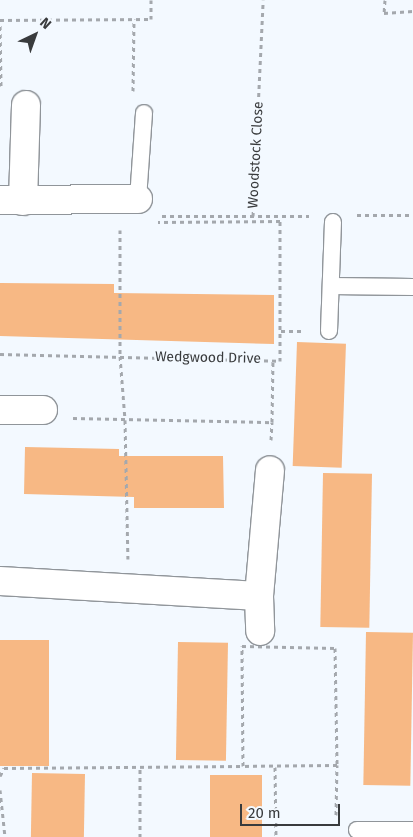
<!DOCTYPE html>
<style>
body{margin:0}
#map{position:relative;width:413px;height:837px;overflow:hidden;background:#f3f9ff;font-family:"Fira Sans",sans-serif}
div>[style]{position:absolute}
.building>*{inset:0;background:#f7b884;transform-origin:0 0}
.path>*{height:3px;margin-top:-1.5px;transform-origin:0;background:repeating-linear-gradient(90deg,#a4a8ad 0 4px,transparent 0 8px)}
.roads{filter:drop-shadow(1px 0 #90959a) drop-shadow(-1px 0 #90959a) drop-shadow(0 1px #90959a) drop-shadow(0 -1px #90959a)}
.lane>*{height:16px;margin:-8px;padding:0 8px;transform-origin:8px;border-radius:8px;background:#fff}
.street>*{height:28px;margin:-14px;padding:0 14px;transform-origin:14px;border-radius:14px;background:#fff}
span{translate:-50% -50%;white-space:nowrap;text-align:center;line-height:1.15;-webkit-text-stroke:5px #f3f9ff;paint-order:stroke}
.street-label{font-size:14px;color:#393b3d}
.north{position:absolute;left:10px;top:10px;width:50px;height:50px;-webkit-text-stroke:4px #f3f9ff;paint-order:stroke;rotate:42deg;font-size:14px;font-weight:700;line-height:20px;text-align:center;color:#393b3d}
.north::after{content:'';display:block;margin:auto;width:18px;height:22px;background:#393b3d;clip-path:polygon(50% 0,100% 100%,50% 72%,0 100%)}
.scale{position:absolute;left:240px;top:804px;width:100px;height:22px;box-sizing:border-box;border:2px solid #393b3d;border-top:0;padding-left:6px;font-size:15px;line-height:18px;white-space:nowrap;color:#393b3d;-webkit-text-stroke:4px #f3f9ff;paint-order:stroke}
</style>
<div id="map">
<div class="building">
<div style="clip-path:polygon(0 283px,114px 284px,114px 293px,274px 295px,274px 344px,0 336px)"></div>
<div style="left:297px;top:342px;width:49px;height:124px;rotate:2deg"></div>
<div style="clip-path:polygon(25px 447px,119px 449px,119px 456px,223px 456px,224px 508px,134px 508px,134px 497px,24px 494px)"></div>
<div style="left:323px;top:473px;width:49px;height:154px;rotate:1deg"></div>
<div style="left:366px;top:632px;width:47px;height:153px;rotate:1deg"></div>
<div style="left:0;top:640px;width:49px;height:126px"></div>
<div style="left:178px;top:642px;width:50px;height:118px;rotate:1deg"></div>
<div style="left:32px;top:773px;width:53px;height:64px;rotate:1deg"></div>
<div style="left:210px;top:775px;width:52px;height:62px"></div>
</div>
<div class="path">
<div style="left:385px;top:0;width:13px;rotate:94deg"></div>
<div style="left:384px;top:13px;width:29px;rotate:-4deg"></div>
<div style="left:1px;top:86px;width:66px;rotate:-90.9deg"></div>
<div style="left:0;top:20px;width:151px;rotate:-0.4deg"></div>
<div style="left:151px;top:19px;width:19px;rotate:-90deg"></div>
<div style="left:133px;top:91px;width:72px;rotate:-89.2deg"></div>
<div style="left:357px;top:215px;width:56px"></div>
<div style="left:162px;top:216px;width:147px"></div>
<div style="left:253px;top:216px;width:216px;rotate:-87.3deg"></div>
<div style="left:120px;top:230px;width:126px;rotate:90deg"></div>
<div style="left:120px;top:356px;width:64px;rotate:85.5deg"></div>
<div style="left:125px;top:420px;width:139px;rotate:88.8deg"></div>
<div style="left:281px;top:331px;width:24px"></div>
<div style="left:0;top:354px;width:280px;rotate:1.4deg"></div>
<div style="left:280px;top:361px;width:140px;rotate:-90deg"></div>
<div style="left:280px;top:221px;width:122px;rotate:179.5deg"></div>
<div style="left:73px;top:418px;width:199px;rotate:1.2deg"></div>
<div style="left:272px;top:422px;width:63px;rotate:-89.1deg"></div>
<div style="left:271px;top:440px;width:18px;rotate:-87deg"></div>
<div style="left:242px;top:646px;width:93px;rotate:1.2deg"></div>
<div style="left:335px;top:648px;width:117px;rotate:89deg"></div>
<div style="left:337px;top:765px;width:94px;rotate:179.4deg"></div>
<div style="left:243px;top:766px;width:120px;rotate:-90.5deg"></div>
<div style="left:275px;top:767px;width:70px;rotate:89.2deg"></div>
<div style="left:0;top:776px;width:9px;rotate:-63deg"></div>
<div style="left:4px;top:768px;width:239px;rotate:-0.5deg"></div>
<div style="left:0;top:790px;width:47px;rotate:83.9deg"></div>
<div style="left:336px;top:815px;width:50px;rotate:-88.9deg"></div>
<div style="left:140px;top:837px;width:70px;rotate:-90deg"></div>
</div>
<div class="roads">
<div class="lane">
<div style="left:138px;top:199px;width:86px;rotate:-86deg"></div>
<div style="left:331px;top:286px;width:82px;rotate:0.7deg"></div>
<div style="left:329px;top:331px;width:109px;rotate:-87.9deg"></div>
<div style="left:357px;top:830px;width:56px"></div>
</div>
<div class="street">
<div style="left:0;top:200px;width:138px;rotate:-0.4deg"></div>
<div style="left:23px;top:201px;width:96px;rotate:-88.2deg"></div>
<div style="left:0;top:410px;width:43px"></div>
<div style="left:0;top:581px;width:259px;rotate:3.3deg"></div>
<div style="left:259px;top:596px;width:35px;rotate:88deg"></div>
<div style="left:259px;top:596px;width:126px;rotate:-85deg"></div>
</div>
</div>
<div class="street-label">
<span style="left:256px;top:155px;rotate:-87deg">Woodstock Close</span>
<span style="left:208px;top:358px;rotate:1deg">Wedgwood Drive</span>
</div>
<div class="north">N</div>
<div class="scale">20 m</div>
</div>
